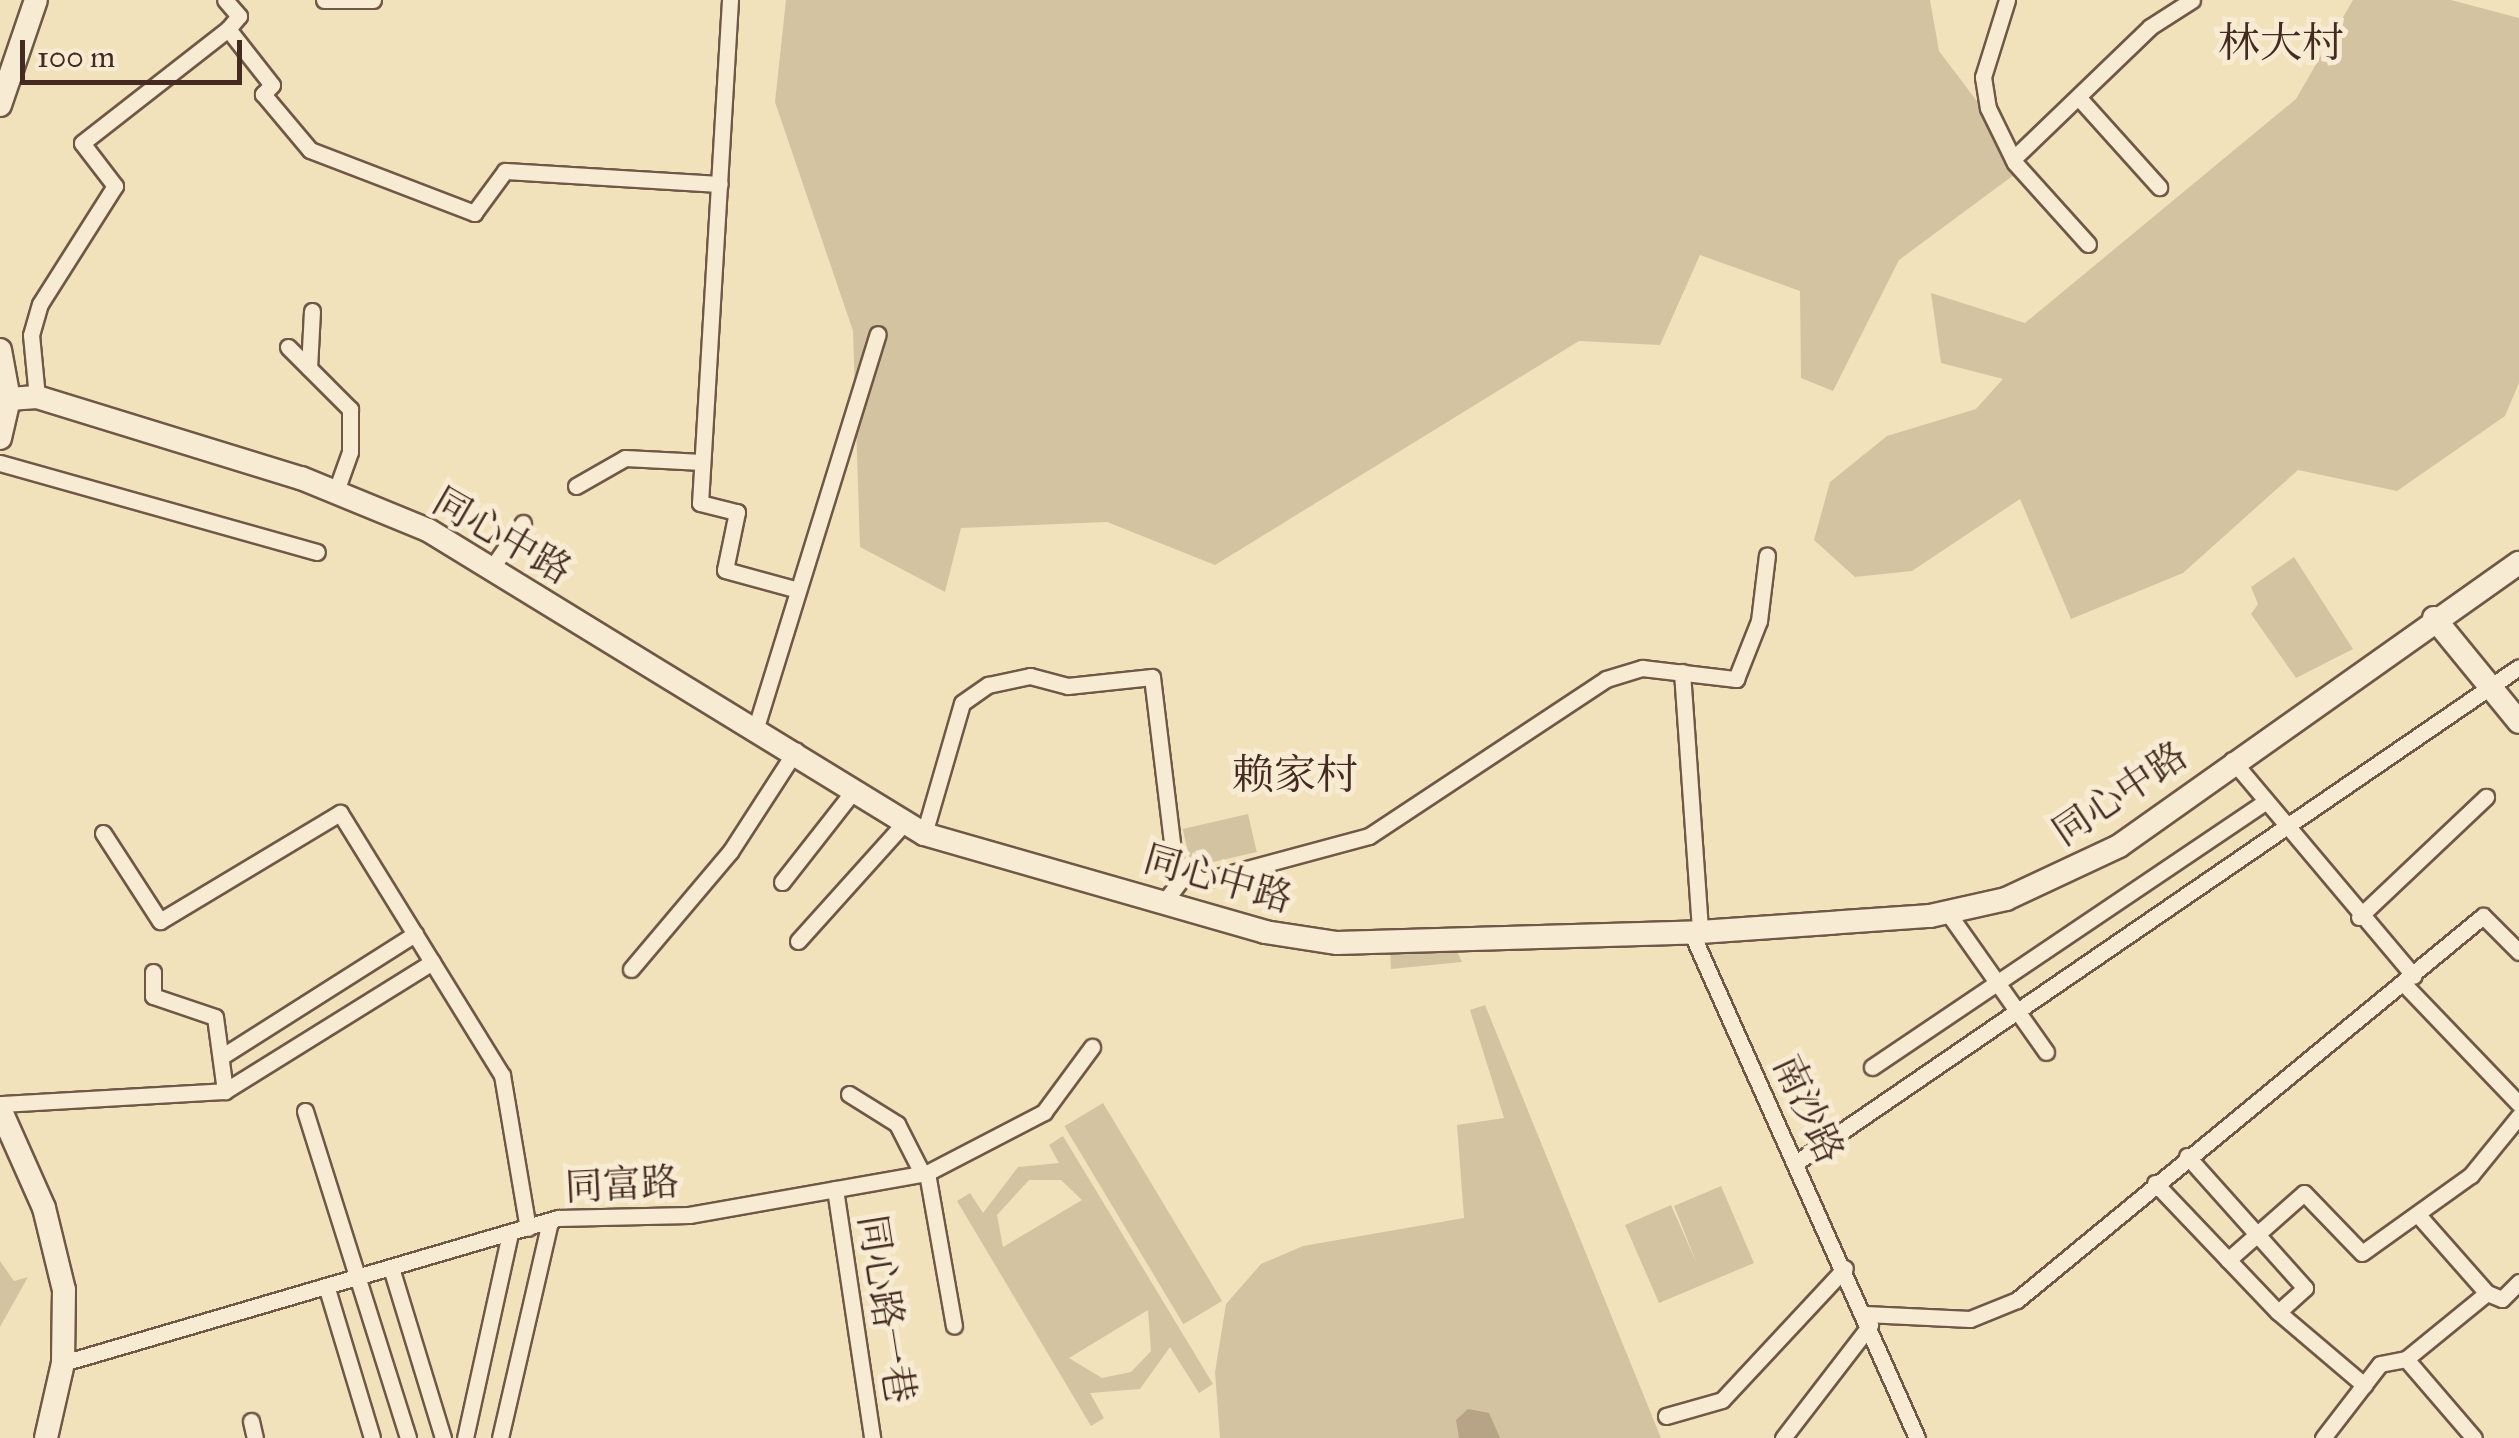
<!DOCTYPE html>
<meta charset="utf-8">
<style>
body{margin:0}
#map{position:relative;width:2519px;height:1438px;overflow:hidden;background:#f2e2bb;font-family:"IM FELL Great Primer","Noto Serif SC",serif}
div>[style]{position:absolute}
.green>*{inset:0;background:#d4c3a1;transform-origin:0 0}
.water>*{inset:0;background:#b7a386}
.roads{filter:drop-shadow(2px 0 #705847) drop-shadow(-2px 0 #705847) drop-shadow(0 2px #705847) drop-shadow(0 -2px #705847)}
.street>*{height:15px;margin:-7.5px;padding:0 7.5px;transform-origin:7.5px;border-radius:7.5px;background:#f7ecd3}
.secondary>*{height:22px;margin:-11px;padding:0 11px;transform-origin:11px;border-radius:11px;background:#f7ecd3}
span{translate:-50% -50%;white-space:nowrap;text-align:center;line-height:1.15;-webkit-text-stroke:10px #f7ecd3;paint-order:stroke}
.street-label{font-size:38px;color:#442a20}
.quarter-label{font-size:42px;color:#442a20}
.scale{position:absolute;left:20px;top:40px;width:222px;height:45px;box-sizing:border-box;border:5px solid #442a20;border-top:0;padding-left:12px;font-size:30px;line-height:35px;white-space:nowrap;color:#442a20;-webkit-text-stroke:8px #f7ecd3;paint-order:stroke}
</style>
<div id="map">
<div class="green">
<div style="clip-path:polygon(786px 0,1930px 0,1939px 51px,2026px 166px,1899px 260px,1833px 391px,1801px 378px,1800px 291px,1700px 255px,1660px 345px,1579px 341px,1215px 565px,1107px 522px,961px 528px,945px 592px,860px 547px,853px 331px,775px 102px)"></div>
<div style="clip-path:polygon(2353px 0,2451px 0,2519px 18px,2519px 383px,2505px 416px,2397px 491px,2298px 470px,2183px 573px,2071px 619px,2020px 499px,1912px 571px,1855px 577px,1814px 540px,1830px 482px,1887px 436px,1976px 409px,2003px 379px,1941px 363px,1931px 293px,2025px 323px,2296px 99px)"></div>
<div style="clip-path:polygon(2294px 557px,2353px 649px,2296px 678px,2251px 614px,2258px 604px,2251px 587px)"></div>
<div style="left:1248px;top:814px;width:39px;height:67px;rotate:77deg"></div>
<div style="clip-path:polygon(1390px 948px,1456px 949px,1462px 962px,1391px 969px)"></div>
<div style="clip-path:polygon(1485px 1005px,1661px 1438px,1220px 1438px,1215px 1372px,1226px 1304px,1261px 1264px,1303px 1246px,1464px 1218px,1457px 1125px,1504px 1118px,1470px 1010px)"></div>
<div style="left:1103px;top:1103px;width:231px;height:45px;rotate:59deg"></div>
<div style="clip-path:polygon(evenodd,1063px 1136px,1213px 1384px,1199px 1393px,1170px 1347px,1140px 1389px,1090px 1393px,1104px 1418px,1091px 1426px,957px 1201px,970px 1193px,983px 1213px,1018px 1167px,1059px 1163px,1049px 1145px,1063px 1136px,1029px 1180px,1061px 1180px,1082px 1200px,1003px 1247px,997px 1215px,1029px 1180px,1063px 1136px,1148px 1310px,1151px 1351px,1131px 1372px,1102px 1378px,1069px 1358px,1148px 1310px)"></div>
<div style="clip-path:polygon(1721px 1186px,1754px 1263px,1659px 1303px,1625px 1225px,1671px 1205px,1697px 1264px,1674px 1206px)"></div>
<div style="clip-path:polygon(0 1261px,14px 1281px,28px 1277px,0 1327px)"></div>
</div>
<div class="water">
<div style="clip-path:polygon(1468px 1409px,1489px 1413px,1500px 1438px,1459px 1438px,1456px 1420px)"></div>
</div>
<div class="roads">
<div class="street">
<div style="left:324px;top:0;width:49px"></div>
<div style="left:730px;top:0;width:504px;rotate:93.41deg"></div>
<div style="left:700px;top:503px;width:38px;rotate:14deg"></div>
<div style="left:737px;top:512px;width:59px;rotate:101.7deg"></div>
<div style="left:725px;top:570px;width:73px;rotate:15.2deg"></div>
<div style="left:2007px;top:0;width:81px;rotate:107.3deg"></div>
<div style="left:1983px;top:77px;width:31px;rotate:81deg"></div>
<div style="left:1988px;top:108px;width:61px;rotate:63.9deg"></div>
<div style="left:2015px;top:163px;width:109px;rotate:48deg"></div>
<div style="left:228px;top:29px;width:71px;rotate:51.8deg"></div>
<div style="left:272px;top:85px;width:13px;rotate:135deg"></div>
<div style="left:263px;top:94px;width:73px;rotate:50deg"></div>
<div style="left:310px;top:150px;width:176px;rotate:21deg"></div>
<div style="left:474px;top:213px;width:52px;rotate:-53.6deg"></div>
<div style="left:505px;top:171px;width:215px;rotate:3.5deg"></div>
<div style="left:2079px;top:98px;width:120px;rotate:48deg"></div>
<div style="left:2013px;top:159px;width:190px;rotate:-43.9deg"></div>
<div style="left:2150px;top:27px;width:50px;rotate:-32.7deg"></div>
<div style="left:288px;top:347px;width:88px;rotate:45deg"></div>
<div style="left:350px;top:409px;width:43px;rotate:90deg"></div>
<div style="left:350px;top:452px;width:41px;rotate:109.7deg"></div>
<div style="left:309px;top:368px;width:57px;rotate:-87deg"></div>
<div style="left:37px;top:397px;width:62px;rotate:-95.5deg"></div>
<div style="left:31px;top:335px;width:32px;rotate:-74deg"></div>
<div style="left:40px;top:304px;width:140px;rotate:-57.6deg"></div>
<div style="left:115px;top:186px;width:54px;rotate:-127.5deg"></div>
<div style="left:82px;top:143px;width:185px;rotate:-38deg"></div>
<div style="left:228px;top:29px;width:17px;rotate:-50deg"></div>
<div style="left:239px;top:16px;width:21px;rotate:-131deg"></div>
<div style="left:0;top:463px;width:329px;rotate:15.7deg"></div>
<div style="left:576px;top:486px;width:56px;rotate:-29.7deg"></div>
<div style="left:625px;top:458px;width:77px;rotate:3deg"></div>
<div style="left:491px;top:569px;width:56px;rotate:-55.2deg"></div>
<div style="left:1682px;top:672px;width:261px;rotate:86deg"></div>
<div style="left:757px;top:724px;width:408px;rotate:-72.8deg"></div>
<div style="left:2232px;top:760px;width:282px;rotate:49.9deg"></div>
<div style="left:103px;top:833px;width:105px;rotate:57.1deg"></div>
<div style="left:160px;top:921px;width:210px;rotate:-31deg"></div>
<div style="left:340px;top:813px;width:308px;rotate:58.3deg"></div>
<div style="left:502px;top:1075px;width:155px;rotate:80.4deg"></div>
<div style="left:924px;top:834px;width:136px;rotate:-73.8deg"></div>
<div style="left:962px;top:703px;width:32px;rotate:-35deg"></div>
<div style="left:988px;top:685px;width:43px;rotate:-12.1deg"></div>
<div style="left:1030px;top:676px;width:39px;rotate:15deg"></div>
<div style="left:1068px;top:686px;width:84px;rotate:-6.1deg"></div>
<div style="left:1152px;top:677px;width:184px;rotate:83.1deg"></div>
<div style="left:1174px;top:860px;width:35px;rotate:37deg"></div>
<div style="left:1202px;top:881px;width:173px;rotate:-15.1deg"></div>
<div style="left:1369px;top:836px;width:284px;rotate:-33.5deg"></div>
<div style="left:1606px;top:679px;width:38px;rotate:-17deg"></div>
<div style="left:1642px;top:668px;width:95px;rotate:6.7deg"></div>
<div style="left:1736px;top:679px;width:62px;rotate:-68.4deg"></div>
<div style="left:1759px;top:621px;width:66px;rotate:-83.1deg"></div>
<div style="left:782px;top:882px;width:118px;rotate:-51.9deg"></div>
<div style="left:1165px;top:901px;width:38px;rotate:-53deg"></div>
<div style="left:1948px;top:913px;width:170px;rotate:54.8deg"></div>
<div style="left:2359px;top:917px;width:175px;rotate:-43.4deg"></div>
<div style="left:1691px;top:932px;width:554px;rotate:65.93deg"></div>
<div style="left:798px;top:941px;width:160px;rotate:-48deg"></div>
<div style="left:631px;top:969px;width:153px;rotate:-49.8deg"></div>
<div style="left:730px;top:852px;width:121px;rotate:-57.1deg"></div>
<div style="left:153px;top:972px;width:24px;rotate:90deg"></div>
<div style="left:153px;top:996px;width:65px;rotate:18.7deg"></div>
<div style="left:215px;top:1017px;width:75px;rotate:82.3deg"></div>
<div style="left:2404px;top:984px;width:166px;rotate:46.2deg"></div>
<div style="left:221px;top:1057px;width:230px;rotate:-32.4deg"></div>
<div style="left:1872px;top:1067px;width:474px;rotate:-34deg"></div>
<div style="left:849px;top:1094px;width:57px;rotate:32deg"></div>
<div style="left:897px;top:1124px;width:55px;rotate:63deg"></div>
<div style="left:0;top:1104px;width:225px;rotate:-3.3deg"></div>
<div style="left:225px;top:1091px;width:244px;rotate:-31.9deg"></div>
<div style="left:305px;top:1111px;width:343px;rotate:72.5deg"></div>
<div style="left:2187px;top:1156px;width:177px;rotate:48.2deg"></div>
<div style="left:2305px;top:1288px;width:36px;rotate:138deg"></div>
<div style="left:1797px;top:1162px;width:875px;rotate:-34.43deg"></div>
<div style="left:927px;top:1173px;width:155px;rotate:80deg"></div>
<div style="left:2155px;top:1183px;width:178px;rotate:46.4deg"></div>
<div style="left:2278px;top:1312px;width:113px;rotate:40.3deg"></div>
<div style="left:835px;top:1189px;width:252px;rotate:81.5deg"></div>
<div style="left:2419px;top:1216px;width:103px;rotate:48.6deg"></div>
<div style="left:2228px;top:1260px;width:101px;rotate:-41.4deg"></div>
<div style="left:2304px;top:1193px;width:83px;rotate:46deg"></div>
<div style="left:2362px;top:1253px;width:134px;rotate:-35.6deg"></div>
<div style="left:2471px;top:1175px;width:76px;rotate:-50.9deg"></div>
<div style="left:392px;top:1271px;width:175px;rotate:73deg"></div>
<div style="left:328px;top:1292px;width:152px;rotate:73.2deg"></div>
<div style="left:1865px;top:1314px;width:105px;rotate:2.7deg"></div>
<div style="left:1970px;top:1319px;width:51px;rotate:-22deg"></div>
<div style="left:2017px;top:1300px;width:604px;rotate:-39.49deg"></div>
<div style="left:2483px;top:916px;width:51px;rotate:45deg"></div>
<div style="left:2406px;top:1359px;width:104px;rotate:49.3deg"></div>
<div style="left:63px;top:1363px;width:516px;rotate:-16.33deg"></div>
<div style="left:558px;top:1218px;width:131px;rotate:-1.3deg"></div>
<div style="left:689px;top:1215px;width:242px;rotate:-10deg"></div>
<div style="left:927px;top:1173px;width:132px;rotate:-27.5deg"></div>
<div style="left:1044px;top:1112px;width:81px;rotate:-53.6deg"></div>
<div style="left:1666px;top:1416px;width:58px;rotate:-15.9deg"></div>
<div style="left:1722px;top:1400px;width:180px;rotate:-47deg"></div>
<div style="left:251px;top:1421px;width:17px;rotate:77deg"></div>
<div style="left:465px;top:1438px;width:210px;rotate:-77.6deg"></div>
<div style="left:500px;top:1438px;width:223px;rotate:-77deg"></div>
<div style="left:1783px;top:1438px;width:143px;rotate:-52.4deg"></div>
<div style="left:2323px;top:1438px;width:93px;rotate:-52.4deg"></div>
<div style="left:2380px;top:1364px;width:26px;rotate:-11deg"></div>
<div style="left:2406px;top:1359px;width:104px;rotate:-39.2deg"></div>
<div style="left:2487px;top:1293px;width:16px;rotate:22deg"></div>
<div style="left:2502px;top:1299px;width:24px;rotate:-45deg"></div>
</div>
<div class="secondary">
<div style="left:0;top:105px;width:111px;rotate:-71.1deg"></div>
<div style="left:0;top:350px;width:50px;rotate:79.6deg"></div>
<div style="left:9px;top:399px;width:40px;rotate:103deg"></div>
<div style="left:9px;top:399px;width:28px;rotate:-4deg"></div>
<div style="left:37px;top:397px;width:276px;rotate:17.1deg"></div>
<div style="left:301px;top:478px;width:137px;rotate:22.3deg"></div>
<div style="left:428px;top:530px;width:582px;rotate:31.5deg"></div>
<div style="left:924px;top:834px;width:355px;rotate:16deg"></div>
<div style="left:1265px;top:932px;width:73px;rotate:8.7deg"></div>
<div style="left:1337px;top:943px;width:363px;rotate:-1.7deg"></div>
<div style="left:1700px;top:932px;width:231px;rotate:-4deg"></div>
<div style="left:1930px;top:916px;width:78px;rotate:-12.6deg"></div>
<div style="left:2006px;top:899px;width:125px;rotate:-25.1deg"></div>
<div style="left:2119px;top:846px;width:490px;rotate:-35.3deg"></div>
<div style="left:2434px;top:618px;width:134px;rotate:50.7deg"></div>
<div style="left:0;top:1109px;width:108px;rotate:66deg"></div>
<div style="left:44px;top:1208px;width:84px;rotate:76.3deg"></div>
<div style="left:64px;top:1290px;width:73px;rotate:90.8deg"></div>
<div style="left:63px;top:1363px;width:77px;rotate:102.8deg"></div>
</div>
</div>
<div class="street-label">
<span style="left:502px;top:536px;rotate:30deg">同心中路</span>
<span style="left:2120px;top:794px;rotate:-34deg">同心中路</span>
<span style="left:1218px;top:879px;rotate:16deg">同心中路</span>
<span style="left:1808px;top:1109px;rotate:65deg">南沙路</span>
<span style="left:622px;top:1185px;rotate:-3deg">同富路</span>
<span style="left:886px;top:1309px;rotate:81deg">同心路一巷</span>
</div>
<div class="quarter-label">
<span style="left:2281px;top:43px">林大村</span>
<span style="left:1295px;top:775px">赖家村</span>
</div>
<div class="scale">100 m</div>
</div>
